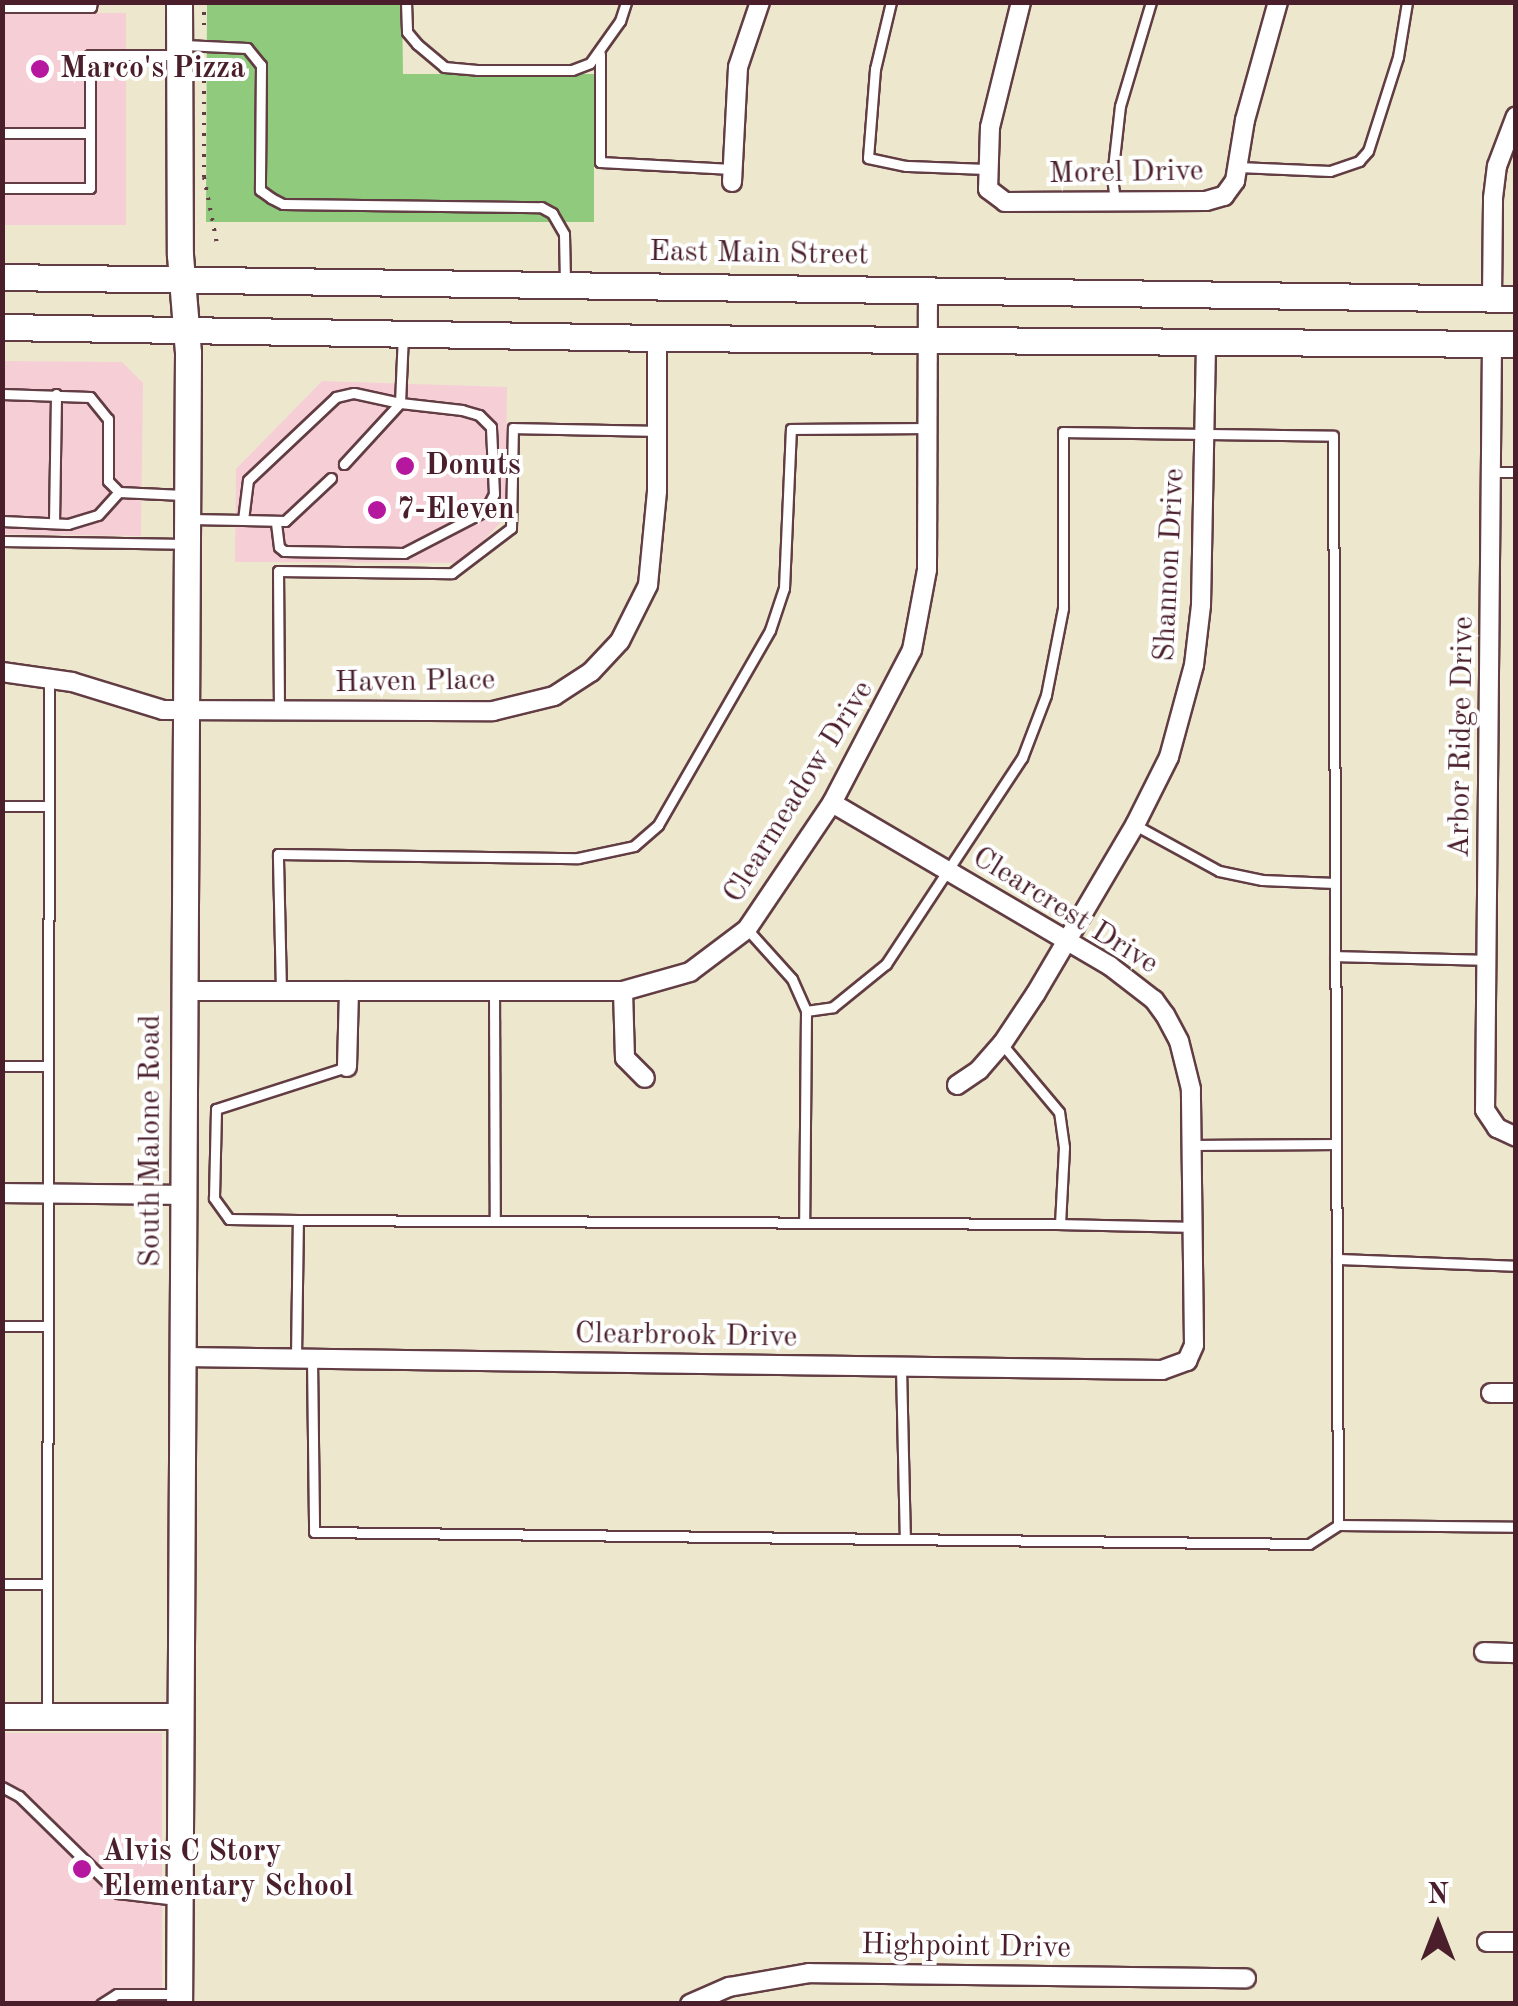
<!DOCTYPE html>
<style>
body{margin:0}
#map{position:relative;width:1518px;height:2006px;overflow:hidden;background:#ede8cd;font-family:"Old Standard TT",serif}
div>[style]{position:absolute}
.built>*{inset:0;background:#f6cfd6;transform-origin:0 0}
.green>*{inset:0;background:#90ca7d}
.path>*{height:4px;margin-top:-2px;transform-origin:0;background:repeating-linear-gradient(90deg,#623d43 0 2.5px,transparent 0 10.5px)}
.roads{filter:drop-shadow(2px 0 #623d43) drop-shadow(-2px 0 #623d43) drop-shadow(0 2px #623d43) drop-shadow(0 -2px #623d43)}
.lane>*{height:9px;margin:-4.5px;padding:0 4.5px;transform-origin:4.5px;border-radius:4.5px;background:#fff}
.street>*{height:18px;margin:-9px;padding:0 9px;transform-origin:9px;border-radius:9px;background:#fff}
.secondary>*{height:25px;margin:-12.5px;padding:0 12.5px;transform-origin:12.5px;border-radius:12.5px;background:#fff}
.dots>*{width:28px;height:28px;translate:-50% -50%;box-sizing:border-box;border:5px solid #fff;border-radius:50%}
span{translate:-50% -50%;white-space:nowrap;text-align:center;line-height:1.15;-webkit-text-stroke:8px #fff;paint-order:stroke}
.poi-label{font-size:30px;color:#4a1f2b;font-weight:700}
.left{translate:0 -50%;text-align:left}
.street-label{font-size:30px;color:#4a1f2b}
.frame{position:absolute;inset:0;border:5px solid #4a1f2b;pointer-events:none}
.north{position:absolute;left:1388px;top:1876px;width:100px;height:100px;-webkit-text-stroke:8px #fff;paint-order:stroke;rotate:0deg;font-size:28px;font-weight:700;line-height:40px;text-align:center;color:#4a1f2b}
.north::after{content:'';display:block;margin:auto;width:35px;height:45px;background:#4a1f2b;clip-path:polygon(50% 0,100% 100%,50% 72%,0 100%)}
</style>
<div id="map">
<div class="built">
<div style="left:3px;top:13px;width:123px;height:212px"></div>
<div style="clip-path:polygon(3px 361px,122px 362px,143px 383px,141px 536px,3px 534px)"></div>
<div style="clip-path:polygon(322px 381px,507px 387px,506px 517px,462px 563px,235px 562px,236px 469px)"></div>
<div style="left:3px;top:1733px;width:159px;height:271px"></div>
</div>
<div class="green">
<div style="clip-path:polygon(207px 3px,402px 3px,403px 74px,594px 74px,594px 222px,206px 222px)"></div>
</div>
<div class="path">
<div style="left:204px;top:2px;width:29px;rotate:90deg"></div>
<div style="left:204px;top:60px;width:117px;rotate:90deg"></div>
<div style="left:204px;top:177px;width:73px;rotate:79deg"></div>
</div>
<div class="roads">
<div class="lane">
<div style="left:406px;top:2px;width:30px;rotate:88deg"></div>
<div style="left:407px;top:32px;width:16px;rotate:50deg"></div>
<div style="left:417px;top:44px;width:35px;rotate:40deg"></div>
<div style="left:444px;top:67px;width:33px;rotate:5deg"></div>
<div style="left:477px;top:70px;width:95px"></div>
<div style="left:572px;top:70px;width:19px;rotate:-21deg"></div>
<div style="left:590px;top:63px;width:52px;rotate:-54.5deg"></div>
<div style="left:620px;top:21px;width:20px;rotate:-72deg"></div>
<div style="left:891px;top:2px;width:69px;rotate:103.4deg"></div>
<div style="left:875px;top:69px;width:89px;rotate:94.5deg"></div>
<div style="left:868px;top:158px;width:39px;rotate:12deg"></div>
<div style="left:906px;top:166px;width:82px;rotate:2.1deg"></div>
<div style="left:2px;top:7px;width:89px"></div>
<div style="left:91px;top:7px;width:5px;rotate:-79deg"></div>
<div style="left:184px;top:45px;width:63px;rotate:2.7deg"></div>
<div style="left:247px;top:48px;width:22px;rotate:51deg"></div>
<div style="left:261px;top:65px;width:125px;rotate:90.5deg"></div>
<div style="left:260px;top:190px;width:14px;rotate:36deg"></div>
<div style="left:271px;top:198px;width:13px;rotate:27deg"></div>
<div style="left:283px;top:204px;width:258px;rotate:0.7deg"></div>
<div style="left:541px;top:207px;width:13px;rotate:29deg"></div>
<div style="left:552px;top:213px;width:24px;rotate:60deg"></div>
<div style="left:564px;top:234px;width:47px;rotate:88.8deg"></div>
<div style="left:600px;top:54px;width:108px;rotate:90deg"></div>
<div style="left:600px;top:162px;width:132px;rotate:3deg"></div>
<div style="left:2px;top:133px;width:88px"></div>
<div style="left:1238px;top:167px;width:92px;rotate:2.5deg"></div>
<div style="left:1330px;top:171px;width:31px;rotate:-19deg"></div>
<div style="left:1359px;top:161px;width:13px;rotate:-48deg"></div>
<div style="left:1368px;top:151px;width:99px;rotate:-72.3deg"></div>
<div style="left:1398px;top:57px;width:56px;rotate:-80.7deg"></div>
<div style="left:2px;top:188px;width:88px"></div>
<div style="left:90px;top:188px;width:133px;rotate:-90deg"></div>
<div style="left:90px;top:55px;width:87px"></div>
<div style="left:1115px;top:201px;width:24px;rotate:-97deg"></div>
<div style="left:1112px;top:177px;width:71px;rotate:-83.6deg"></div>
<div style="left:1120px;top:106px;width:109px;rotate:-73.4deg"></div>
<div style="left:2px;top:394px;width:88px;rotate:2deg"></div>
<div style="left:90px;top:397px;width:28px;rotate:51deg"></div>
<div style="left:108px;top:419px;width:62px;rotate:90deg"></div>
<div style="left:108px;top:481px;width:16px;rotate:45deg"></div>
<div style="left:1492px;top:472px;width:24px"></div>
<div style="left:190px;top:519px;width:53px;rotate:1.1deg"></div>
<div style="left:243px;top:520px;width:40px;rotate:-82.9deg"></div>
<div style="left:248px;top:480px;width:121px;rotate:-43.3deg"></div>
<div style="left:336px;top:397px;width:18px;rotate:-13deg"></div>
<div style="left:354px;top:393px;width:47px;rotate:12.3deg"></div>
<div style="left:400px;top:403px;width:69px;rotate:-87.5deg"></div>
<div style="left:243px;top:520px;width:42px;rotate:1.4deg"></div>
<div style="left:285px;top:521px;width:63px;rotate:-43.1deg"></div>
<div style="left:2px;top:521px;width:66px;rotate:2.6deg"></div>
<div style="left:68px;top:524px;width:31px;rotate:-17deg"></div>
<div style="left:98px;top:515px;width:31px;rotate:-48deg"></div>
<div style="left:119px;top:492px;width:64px;rotate:2.7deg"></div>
<div style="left:54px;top:523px;width:129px;rotate:-89.1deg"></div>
<div style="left:276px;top:523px;width:24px;rotate:83deg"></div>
<div style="left:279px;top:547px;width:6px;rotate:39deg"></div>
<div style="left:284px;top:551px;width:120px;rotate:1deg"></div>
<div style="left:404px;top:553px;width:91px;rotate:-27.4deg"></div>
<div style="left:485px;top:511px;width:19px;rotate:-62deg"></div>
<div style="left:494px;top:494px;width:67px;rotate:-92.6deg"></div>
<div style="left:491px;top:427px;width:17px;rotate:-135deg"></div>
<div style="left:479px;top:415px;width:18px;rotate:-164deg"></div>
<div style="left:462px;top:410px;width:62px;rotate:-173.6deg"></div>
<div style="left:400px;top:403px;width:83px;rotate:132.6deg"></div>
<div style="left:2px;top:541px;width:183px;rotate:0.9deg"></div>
<div style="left:279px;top:711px;width:140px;rotate:-90.4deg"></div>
<div style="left:278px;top:571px;width:174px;rotate:0.7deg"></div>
<div style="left:452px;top:573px;width:74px;rotate:-37.3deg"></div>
<div style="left:511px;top:528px;width:100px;rotate:-88.9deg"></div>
<div style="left:513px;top:428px;width:144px;rotate:1.2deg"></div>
<div style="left:2px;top:806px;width:47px"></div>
<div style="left:1135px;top:825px;width:96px;rotate:28.7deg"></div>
<div style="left:1219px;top:871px;width:44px;rotate:11.8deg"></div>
<div style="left:1262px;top:880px;width:73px;rotate:2.4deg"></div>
<div style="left:747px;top:929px;width:67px;rotate:48deg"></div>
<div style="left:792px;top:979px;width:35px;rotate:66deg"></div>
<div style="left:806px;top:1011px;width:211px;rotate:90.5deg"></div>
<div style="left:1335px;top:956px;width:152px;rotate:1.5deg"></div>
<div style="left:281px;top:991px;width:137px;rotate:-91.3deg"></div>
<div style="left:278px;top:854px;width:300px;rotate:0.8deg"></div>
<div style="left:578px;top:858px;width:57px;rotate:-12.1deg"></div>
<div style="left:634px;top:846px;width:32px;rotate:-41deg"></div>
<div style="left:658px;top:825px;width:225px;rotate:-60.1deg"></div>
<div style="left:770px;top:630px;width:44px;rotate:-71.6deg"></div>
<div style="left:784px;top:588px;width:159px;rotate:-87.5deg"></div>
<div style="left:791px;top:429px;width:136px;rotate:-0.4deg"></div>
<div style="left:494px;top:991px;width:230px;rotate:89.8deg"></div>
<div style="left:806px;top:1011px;width:27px;rotate:-8deg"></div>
<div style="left:833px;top:1007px;width:68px;rotate:-39.1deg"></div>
<div style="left:886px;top:964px;width:247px;rotate:-56.6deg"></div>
<div style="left:1022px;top:758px;width:67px;rotate:-69.1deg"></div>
<div style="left:1046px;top:695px;width:89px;rotate:-78.9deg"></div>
<div style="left:1063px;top:608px;width:176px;rotate:-90deg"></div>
<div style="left:1063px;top:432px;width:270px;rotate:0.8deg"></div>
<div style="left:1333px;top:436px;width:1089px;rotate:89.74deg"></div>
<div style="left:2px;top:1066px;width:46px"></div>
<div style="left:1193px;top:1145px;width:143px;rotate:-0.4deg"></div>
<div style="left:298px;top:1220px;width:69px;rotate:-179.2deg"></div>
<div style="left:229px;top:1219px;width:26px;rotate:-126deg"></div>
<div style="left:214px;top:1198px;width:89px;rotate:-88.7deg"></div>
<div style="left:216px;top:1109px;width:138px;rotate:-17.8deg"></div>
<div style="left:1060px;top:1224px;width:133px;rotate:1.3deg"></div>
<div style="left:1337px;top:1259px;width:179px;rotate:2.2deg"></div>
<div style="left:2px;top:1326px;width:45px"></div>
<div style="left:296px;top:1358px;width:138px;rotate:-89.2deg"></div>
<div style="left:298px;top:1220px;width:762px;rotate:0.3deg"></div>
<div style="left:1060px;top:1224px;width:77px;rotate:-87deg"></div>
<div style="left:1064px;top:1147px;width:35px;rotate:-98deg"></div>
<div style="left:1059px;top:1112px;width:89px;rotate:-130deg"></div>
<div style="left:312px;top:1359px;width:173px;rotate:89.3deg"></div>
<div style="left:314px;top:1532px;width:995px;rotate:0.69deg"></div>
<div style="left:1309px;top:1544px;width:35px;rotate:-33deg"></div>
<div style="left:1338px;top:1525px;width:178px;rotate:0.6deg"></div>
<div style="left:901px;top:1367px;width:172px;rotate:88.7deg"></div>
<div style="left:2px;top:1584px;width:45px"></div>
<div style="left:47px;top:1713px;width:1034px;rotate:-89.89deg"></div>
<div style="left:2px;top:1787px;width:19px;rotate:28deg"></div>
<div style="left:19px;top:1796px;width:139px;rotate:44.4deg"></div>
<div style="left:118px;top:1893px;width:59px;rotate:6.8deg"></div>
<div style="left:101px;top:2004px;width:19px;rotate:-32deg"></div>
<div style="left:117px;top:1994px;width:59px"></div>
</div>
<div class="street">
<div style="left:1021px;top:2px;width:129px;rotate:103.9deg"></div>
<div style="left:990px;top:127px;width:62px;rotate:91.8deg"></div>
<div style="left:988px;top:189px;width:21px;rotate:37deg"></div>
<div style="left:1005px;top:202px;width:201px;rotate:-0.3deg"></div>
<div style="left:1206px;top:201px;width:19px;rotate:-16deg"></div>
<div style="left:1224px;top:196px;width:19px;rotate:-54deg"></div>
<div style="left:1235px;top:181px;width:62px;rotate:-80.7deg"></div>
<div style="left:1245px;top:120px;width:123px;rotate:-74.4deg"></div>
<div style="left:732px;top:182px;width:115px;rotate:-87deg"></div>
<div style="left:738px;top:67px;width:69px;rotate:-71.3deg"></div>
<div style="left:1492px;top:298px;width:100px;rotate:-89.4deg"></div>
<div style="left:1493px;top:198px;width:32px;rotate:-83deg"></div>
<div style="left:1497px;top:166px;width:53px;rotate:-69.2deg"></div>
<div style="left:1492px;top:343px;width:767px;rotate:90.52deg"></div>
<div style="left:1485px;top:1110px;width:22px;rotate:56deg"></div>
<div style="left:1497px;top:1128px;width:21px;rotate:25deg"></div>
<div style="left:2px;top:672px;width:71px;rotate:8.1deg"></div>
<div style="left:72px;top:682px;width:95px;rotate:17.1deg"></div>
<div style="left:163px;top:710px;width:330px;rotate:0.2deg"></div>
<div style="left:493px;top:711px;width:63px;rotate:-13.8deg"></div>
<div style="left:554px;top:696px;width:44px;rotate:-33deg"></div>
<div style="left:591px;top:672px;width:42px;rotate:-46.9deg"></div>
<div style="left:620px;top:641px;width:63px;rotate:-63.4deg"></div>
<div style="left:648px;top:585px;width:94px;rotate:-84.5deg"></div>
<div style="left:657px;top:491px;width:153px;rotate:-90deg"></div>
<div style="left:185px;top:991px;width:438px"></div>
<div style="left:623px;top:991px;width:70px;rotate:-15.8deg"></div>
<div style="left:690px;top:972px;width:71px;rotate:-37deg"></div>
<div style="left:747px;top:929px;width:152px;rotate:-56deg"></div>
<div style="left:832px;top:803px;width:173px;rotate:-62.4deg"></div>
<div style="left:912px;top:650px;width:81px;rotate:-79.4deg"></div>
<div style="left:927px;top:570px;width:282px;rotate:-89.8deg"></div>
<div style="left:623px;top:991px;width:67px;rotate:88.3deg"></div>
<div style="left:625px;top:1058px;width:28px;rotate:45deg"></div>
<div style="left:347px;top:1067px;width:76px;rotate:-88.5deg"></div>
<div style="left:957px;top:1085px;width:27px;rotate:-34deg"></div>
<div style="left:979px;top:1070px;width:35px;rotate:-49deg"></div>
<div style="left:1002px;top:1044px;width:61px;rotate:-56.3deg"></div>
<div style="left:1036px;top:993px;width:195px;rotate:-59.5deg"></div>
<div style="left:1135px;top:825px;width:76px;rotate:-63.4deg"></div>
<div style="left:1169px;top:757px;width:95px;rotate:-74.8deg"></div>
<div style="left:1194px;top:665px;width:60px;rotate:-83.3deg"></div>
<div style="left:1201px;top:605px;width:263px;rotate:-88.9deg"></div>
<div style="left:2px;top:1193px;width:181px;rotate:0.6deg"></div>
<div style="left:183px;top:1357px;width:979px;rotate:0.76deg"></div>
<div style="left:1162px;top:1370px;width:27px;rotate:-20deg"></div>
<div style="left:1187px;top:1361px;width:17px;rotate:-66deg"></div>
<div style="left:1194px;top:1345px;width:256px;rotate:-90.7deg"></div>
<div style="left:1191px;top:1089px;width:49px;rotate:-104deg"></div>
<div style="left:1179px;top:1041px;width:30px;rotate:-118deg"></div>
<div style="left:1165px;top:1015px;width:19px;rotate:-126deg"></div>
<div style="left:1154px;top:1000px;width:56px;rotate:-142.3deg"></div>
<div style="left:1110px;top:966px;width:322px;rotate:-149.6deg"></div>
<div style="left:1491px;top:1393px;width:25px"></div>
<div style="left:1484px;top:1652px;width:32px;rotate:2deg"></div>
<div style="left:1487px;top:1942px;width:29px"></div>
<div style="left:690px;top:2004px;width:43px;rotate:-23.6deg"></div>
<div style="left:729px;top:1987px;width:81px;rotate:-9.9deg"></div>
<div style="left:809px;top:1973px;width:437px;rotate:0.7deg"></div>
</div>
<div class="secondary">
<div style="left:179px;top:2px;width:253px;rotate:89.8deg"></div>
<div style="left:180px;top:255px;width:98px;rotate:85.3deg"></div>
<div style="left:188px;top:353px;width:1651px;rotate:90.31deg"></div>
<div style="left:2px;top:277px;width:1514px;rotate:0.83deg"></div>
<div style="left:2px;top:327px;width:655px;rotate:0.96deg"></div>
<div style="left:657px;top:338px;width:859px;rotate:0.4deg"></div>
<div style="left:2px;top:1716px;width:178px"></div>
</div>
</div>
<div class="dots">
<div style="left:40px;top:69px;background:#b5179e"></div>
<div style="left:405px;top:466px;background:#b5179e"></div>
<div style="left:377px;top:510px;background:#b5179e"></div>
<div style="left:82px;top:1869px;background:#b5179e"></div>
</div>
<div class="poi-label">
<span class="left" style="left:60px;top:69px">Marco's Pizza</span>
<span class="left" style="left:425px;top:466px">Donuts</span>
<span class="left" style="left:397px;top:510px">7-Eleven</span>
<span class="left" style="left:102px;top:1869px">Alvis C Story<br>Elementary School</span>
</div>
<div class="street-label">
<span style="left:1126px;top:173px;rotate:-1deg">Morel Drive</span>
<span style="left:759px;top:254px;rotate:1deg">East Main Street</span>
<span style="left:1170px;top:565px;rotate:-87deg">Shannon Drive</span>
<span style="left:415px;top:682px;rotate:-1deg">Haven Place</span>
<span style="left:1462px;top:737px;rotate:-89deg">Arbor Ridge Drive</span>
<span style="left:799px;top:792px;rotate:-58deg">Clearmeadow Drive</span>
<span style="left:1065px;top:911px;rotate:32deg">Clearcrest Drive</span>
<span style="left:151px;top:1141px;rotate:-90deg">South Malone Road</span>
<span style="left:686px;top:1336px;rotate:1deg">Clearbrook Drive</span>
<span style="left:966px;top:1947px;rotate:1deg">Highpoint Drive</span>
</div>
<div class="frame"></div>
<div class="north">N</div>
</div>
